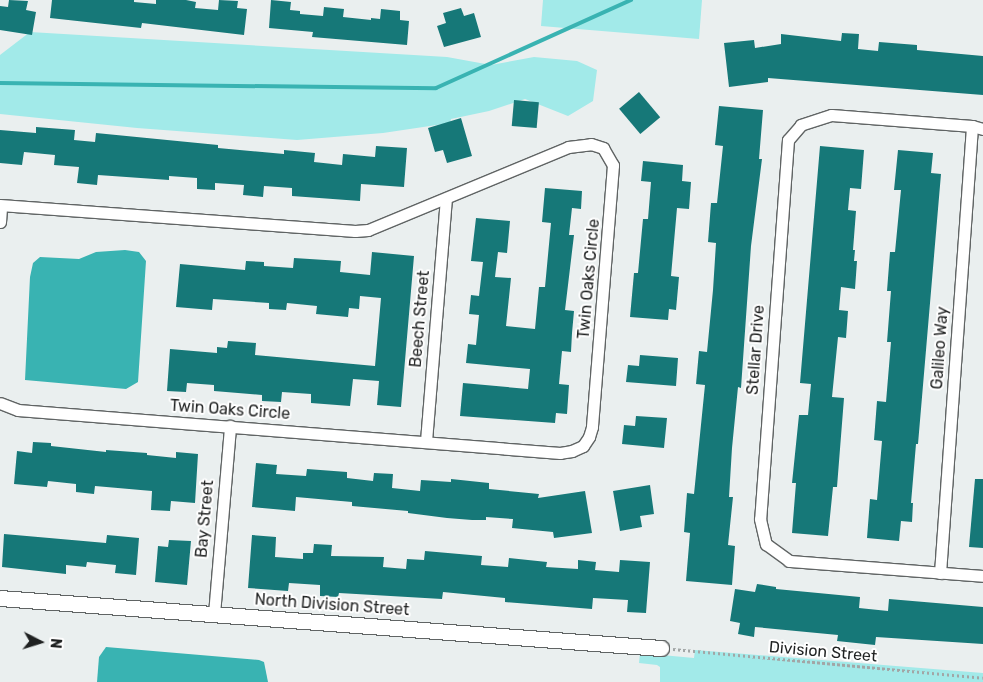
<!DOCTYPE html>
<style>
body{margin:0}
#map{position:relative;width:983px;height:682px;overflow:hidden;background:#eaefef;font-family:Rubik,sans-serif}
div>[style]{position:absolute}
.green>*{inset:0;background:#a2eae9}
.water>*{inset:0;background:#39b3b2}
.stream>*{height:4px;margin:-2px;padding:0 2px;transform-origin:2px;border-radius:2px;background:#39b3b2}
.building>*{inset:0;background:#167878;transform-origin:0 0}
.path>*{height:2.5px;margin-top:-1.25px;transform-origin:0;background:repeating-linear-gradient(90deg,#a2a6a6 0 2.5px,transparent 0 5px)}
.roads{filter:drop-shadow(1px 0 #606464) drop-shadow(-1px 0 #606464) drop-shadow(0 1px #606464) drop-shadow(0 -1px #606464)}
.minor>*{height:11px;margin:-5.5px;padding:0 5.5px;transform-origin:5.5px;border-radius:5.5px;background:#fff}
.tertiary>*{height:15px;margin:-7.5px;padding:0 7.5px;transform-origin:7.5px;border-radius:7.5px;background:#fff}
span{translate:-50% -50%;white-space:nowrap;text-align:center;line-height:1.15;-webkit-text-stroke:4px #fff;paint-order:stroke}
.street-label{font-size:16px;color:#1f2121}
.north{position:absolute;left:15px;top:617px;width:50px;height:50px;-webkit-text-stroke:4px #fff;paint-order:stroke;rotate:95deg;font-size:14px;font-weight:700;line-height:20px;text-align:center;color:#1f2121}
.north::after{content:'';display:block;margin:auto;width:18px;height:22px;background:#1f2121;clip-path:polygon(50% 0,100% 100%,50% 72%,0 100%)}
</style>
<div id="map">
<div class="green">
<div style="clip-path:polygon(543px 0,702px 0,699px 39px,541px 26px)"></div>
<div style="clip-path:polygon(30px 32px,447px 57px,491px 65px,534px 57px,577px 61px,597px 70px,593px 101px,568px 116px,525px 99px,489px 111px,451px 119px,450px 123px,383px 133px,297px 140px,137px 128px,0 114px,0 55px)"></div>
<div style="clip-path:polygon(695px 650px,983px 673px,983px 682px,660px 682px,660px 667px,657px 665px,639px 663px,640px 653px,694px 658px)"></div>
</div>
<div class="water">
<div style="clip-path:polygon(125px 250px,139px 252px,146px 261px,138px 382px,126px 389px,25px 380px,30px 277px,33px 263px,40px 257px,79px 259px,96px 252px)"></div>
<div style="clip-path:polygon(106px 647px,259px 660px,264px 662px,268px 682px,97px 682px,99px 657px)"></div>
</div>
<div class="stream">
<div style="left:0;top:83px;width:436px;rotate:0.7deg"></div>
<div style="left:436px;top:88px;width:214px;rotate:-24.3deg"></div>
</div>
<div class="building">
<div style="clip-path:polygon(9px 0,28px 1px,26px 10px,36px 12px,32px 35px,0 30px,0 6px,8px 7px)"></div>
<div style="clip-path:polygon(52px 0,134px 0,134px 2px,156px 4px,156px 0,186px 0,196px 2px,195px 8px,218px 10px,219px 0,238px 1px,237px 8px,247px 9px,244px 35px,142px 23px,141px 28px,50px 18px)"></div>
<div style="clip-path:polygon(271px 0,291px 2px,290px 10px,300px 11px,300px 14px,323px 16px,324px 7px,344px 9px,343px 17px,371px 20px,371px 18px,380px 19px,381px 9px,400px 11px,400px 20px,409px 21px,407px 45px,312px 37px,313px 32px,269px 28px)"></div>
<div style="clip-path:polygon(461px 8px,464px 16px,474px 13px,481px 37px,444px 47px,437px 26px,446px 23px,443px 13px)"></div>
<div style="clip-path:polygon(842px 33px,859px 34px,858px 49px,878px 51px,879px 42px,917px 45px,917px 50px,983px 56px,983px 95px,768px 78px,768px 82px,729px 87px,724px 43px,754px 40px,755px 48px,781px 44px,781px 34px,841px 41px)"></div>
<div style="left:639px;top:92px;width:33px;height:26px;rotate:50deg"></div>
<div style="left:514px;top:100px;width:25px;height:26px;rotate:5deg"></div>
<div style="clip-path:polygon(719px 106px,763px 110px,759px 159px,762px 159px,751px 246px,741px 388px,738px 387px,732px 448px,729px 497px,733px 497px,728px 545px,735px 546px,732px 585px,686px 581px,690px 533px,684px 532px,687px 493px,694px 494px,705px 385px,696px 384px,699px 351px,707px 352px,713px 290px,716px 243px,708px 242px,711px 203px,717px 203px,723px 146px,715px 145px)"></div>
<div style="clip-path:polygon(461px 118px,472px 156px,447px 163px,443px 150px,435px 152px,428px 128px)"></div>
<div style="clip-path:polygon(36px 127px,75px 130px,74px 140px,95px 142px,96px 133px,218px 145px,218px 148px,284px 154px,284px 150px,315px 153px,314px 162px,342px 165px,343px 154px,375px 157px,376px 146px,407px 148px,404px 187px,361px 184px,360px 201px,292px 196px,292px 188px,264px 186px,263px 197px,243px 195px,244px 185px,215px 183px,215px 190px,197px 189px,197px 178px,169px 176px,169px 180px,98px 175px,97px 185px,77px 183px,79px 167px,54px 165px,55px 155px,24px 152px,22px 165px,0 163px,0 130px,36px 133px)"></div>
<div style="clip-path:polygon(820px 146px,864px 150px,861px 189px,850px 188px,848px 210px,856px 211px,853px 250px,855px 250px,854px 261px,857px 261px,855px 289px,841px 287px,839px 310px,848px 311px,846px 338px,838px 337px,832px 397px,844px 398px,837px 487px,833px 487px,828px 536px,792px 533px,796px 483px,792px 483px,799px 415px,808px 415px,811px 384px,800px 383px)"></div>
<div style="clip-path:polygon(898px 150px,933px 153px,931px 173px,941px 174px,918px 444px,916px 444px,911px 503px,913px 503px,912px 522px,901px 521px,899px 541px,867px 538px,870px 499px,877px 500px,882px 441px,874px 440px,877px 401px,886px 402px,891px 342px,887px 342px,891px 291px,887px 291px,890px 252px,895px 252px,901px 190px,894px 190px)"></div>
<div style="clip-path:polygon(643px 161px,683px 165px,682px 181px,691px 182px,689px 209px,677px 208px,671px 276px,679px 277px,676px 310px,669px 309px,668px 320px,630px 317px,634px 273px,638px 273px,643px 219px,648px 219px,651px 182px,641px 181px)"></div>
<div style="clip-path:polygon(545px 188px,582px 191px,581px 209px,572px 208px,569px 235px,574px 235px,565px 310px,574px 311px,572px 333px,571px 352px,562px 351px,559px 384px,569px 385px,567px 414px,556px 413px,555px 423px,460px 416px,463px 383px,528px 389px,530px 369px,466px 363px,468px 344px,476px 345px,479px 315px,469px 314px,471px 295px,479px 296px,483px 262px,471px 261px,476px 218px,510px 221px,507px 253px,498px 252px,495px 277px,511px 278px,506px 326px,535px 329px,539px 287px,545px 287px,551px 223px,542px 222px)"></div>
<div style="clip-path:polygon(372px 252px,414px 256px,401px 407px,377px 405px,379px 381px,353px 379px,350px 406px,311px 403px,311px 394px,282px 392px,281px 402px,262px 401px,262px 395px,214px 391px,214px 385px,187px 383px,186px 392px,167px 391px,170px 349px,217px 353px,217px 347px,227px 348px,228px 341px,256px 343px,255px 355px,375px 366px,381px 298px,360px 296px,359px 309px,349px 308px,348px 317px,316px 314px,317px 306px,287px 303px,286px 310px,269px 309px,269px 303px,213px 299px,212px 310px,176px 307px,180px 264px,245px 270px,246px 261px,264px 262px,264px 266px,293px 268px,294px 258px,341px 261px,340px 272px,370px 275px)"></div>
<div style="clip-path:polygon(640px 355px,678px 358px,676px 386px,626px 382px,628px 365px,639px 366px)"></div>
<div style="clip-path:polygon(636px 416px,667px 418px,664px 448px,622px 444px,624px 425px,635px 426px)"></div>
<div style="clip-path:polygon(33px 442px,51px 443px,51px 446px,106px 452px,106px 450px,147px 453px,147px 455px,176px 458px,176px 452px,198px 454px,195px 503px,171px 501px,170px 511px,151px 510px,152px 491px,95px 486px,94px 494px,76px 492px,76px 484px,48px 481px,47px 487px,14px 484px,17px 451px,32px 453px)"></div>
<div style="clip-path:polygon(256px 463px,277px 465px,276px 474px,306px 476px,307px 469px,347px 472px,347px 478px,373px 481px,374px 473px,393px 474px,392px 488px,420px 491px,421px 480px,451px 482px,451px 479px,489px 483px,489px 489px,539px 494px,538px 498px,585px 491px,592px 533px,554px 538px,553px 532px,512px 528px,513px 519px,486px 517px,486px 520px,472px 520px,447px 518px,408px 513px,408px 511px,352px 506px,352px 502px,296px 497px,295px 511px,252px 507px)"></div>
<div style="clip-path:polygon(975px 479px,983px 479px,983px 548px,969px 547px)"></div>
<div style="clip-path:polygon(650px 485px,654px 514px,640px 516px,642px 527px,620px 531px,613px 491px)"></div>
<div style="clip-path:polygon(4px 534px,106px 543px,107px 535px,139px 538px,136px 575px,115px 573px,116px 565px,87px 562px,86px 567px,66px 565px,66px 574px,2px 567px)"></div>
<div style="clip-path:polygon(252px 535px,276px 537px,275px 557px,303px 559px,303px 553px,313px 553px,314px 544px,332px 545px,331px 556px,384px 557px,383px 567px,406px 569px,407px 559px,424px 560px,425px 551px,482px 556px,481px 565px,508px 567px,509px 558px,547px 562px,546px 567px,578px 569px,578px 560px,596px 562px,595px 570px,619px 572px,620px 560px,650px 562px,646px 613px,627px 612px,628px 600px,593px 598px,592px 609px,505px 602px,505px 598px,443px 592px,442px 599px,339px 593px,338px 597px,320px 596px,320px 585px,289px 583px,288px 591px,248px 588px)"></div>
<div style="clip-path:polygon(169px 540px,191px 541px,187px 585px,155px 582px,158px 546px,168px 547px)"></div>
<div style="clip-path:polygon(757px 584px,776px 587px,776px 589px,860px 597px,859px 608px,888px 611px,889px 599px,983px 607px,983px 644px,876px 637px,875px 645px,837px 641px,838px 635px,755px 627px,754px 637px,738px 634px,740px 623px,730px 621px,735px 589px,755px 592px)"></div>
</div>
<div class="path">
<div style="left:673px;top:649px;width:311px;rotate:5.3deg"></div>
</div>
<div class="roads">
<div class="minor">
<div style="left:983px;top:129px;width:11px;rotate:-165deg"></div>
<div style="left:972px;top:126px;width:141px;rotate:-175.5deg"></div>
<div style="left:831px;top:115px;width:32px;rotate:162deg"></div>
<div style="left:801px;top:125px;width:20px;rotate:131deg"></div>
<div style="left:788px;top:140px;width:380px;rotate:94.2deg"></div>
<div style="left:760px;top:519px;width:26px;rotate:77deg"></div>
<div style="left:766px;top:544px;width:29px;rotate:36deg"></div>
<div style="left:789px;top:561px;width:195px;rotate:4.4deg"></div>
<div style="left:0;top:205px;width:356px;rotate:4.2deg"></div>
<div style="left:355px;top:231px;width:13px;rotate:-4deg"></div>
<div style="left:368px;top:230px;width:217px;rotate:-22.5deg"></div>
<div style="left:568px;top:147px;width:23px;rotate:-7deg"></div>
<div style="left:591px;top:144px;width:13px;rotate:18deg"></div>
<div style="left:603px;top:148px;width:20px;rotate:60deg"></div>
<div style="left:613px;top:165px;width:263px;rotate:94.6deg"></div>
<div style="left:592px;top:427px;width:10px;rotate:107deg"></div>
<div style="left:589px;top:437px;width:11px;rotate:124deg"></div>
<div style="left:583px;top:446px;width:12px;rotate:156deg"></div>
<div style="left:572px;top:451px;width:12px;rotate:171deg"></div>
<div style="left:560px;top:453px;width:544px;rotate:-175.46deg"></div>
<div style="left:18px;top:410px;width:19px;rotate:-159deg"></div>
<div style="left:0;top:222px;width:16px;rotate:-86deg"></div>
<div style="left:426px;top:441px;width:243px;rotate:-85.3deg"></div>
<div style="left:940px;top:573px;width:448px;rotate:-85.9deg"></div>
<div style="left:214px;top:614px;width:189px;rotate:-85.1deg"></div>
</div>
<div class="tertiary">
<div style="left:0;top:598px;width:663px;rotate:4.33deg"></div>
</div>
</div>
<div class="street-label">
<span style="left:589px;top:279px;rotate:-85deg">Twin Oaks Circle</span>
<span style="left:420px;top:319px;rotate:-85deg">Beech Street</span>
<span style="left:940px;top:348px;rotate:-86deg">Galileo Way</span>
<span style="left:756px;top:350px;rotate:-86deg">Stellar Drive</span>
<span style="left:230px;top:410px;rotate:4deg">Twin Oaks Circle</span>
<span style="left:205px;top:519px;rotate:-85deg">Bay Street</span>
<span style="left:332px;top:605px;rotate:4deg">North Division Street</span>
<span style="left:823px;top:652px;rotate:5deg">Division Street</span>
</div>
<div class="north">N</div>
</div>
